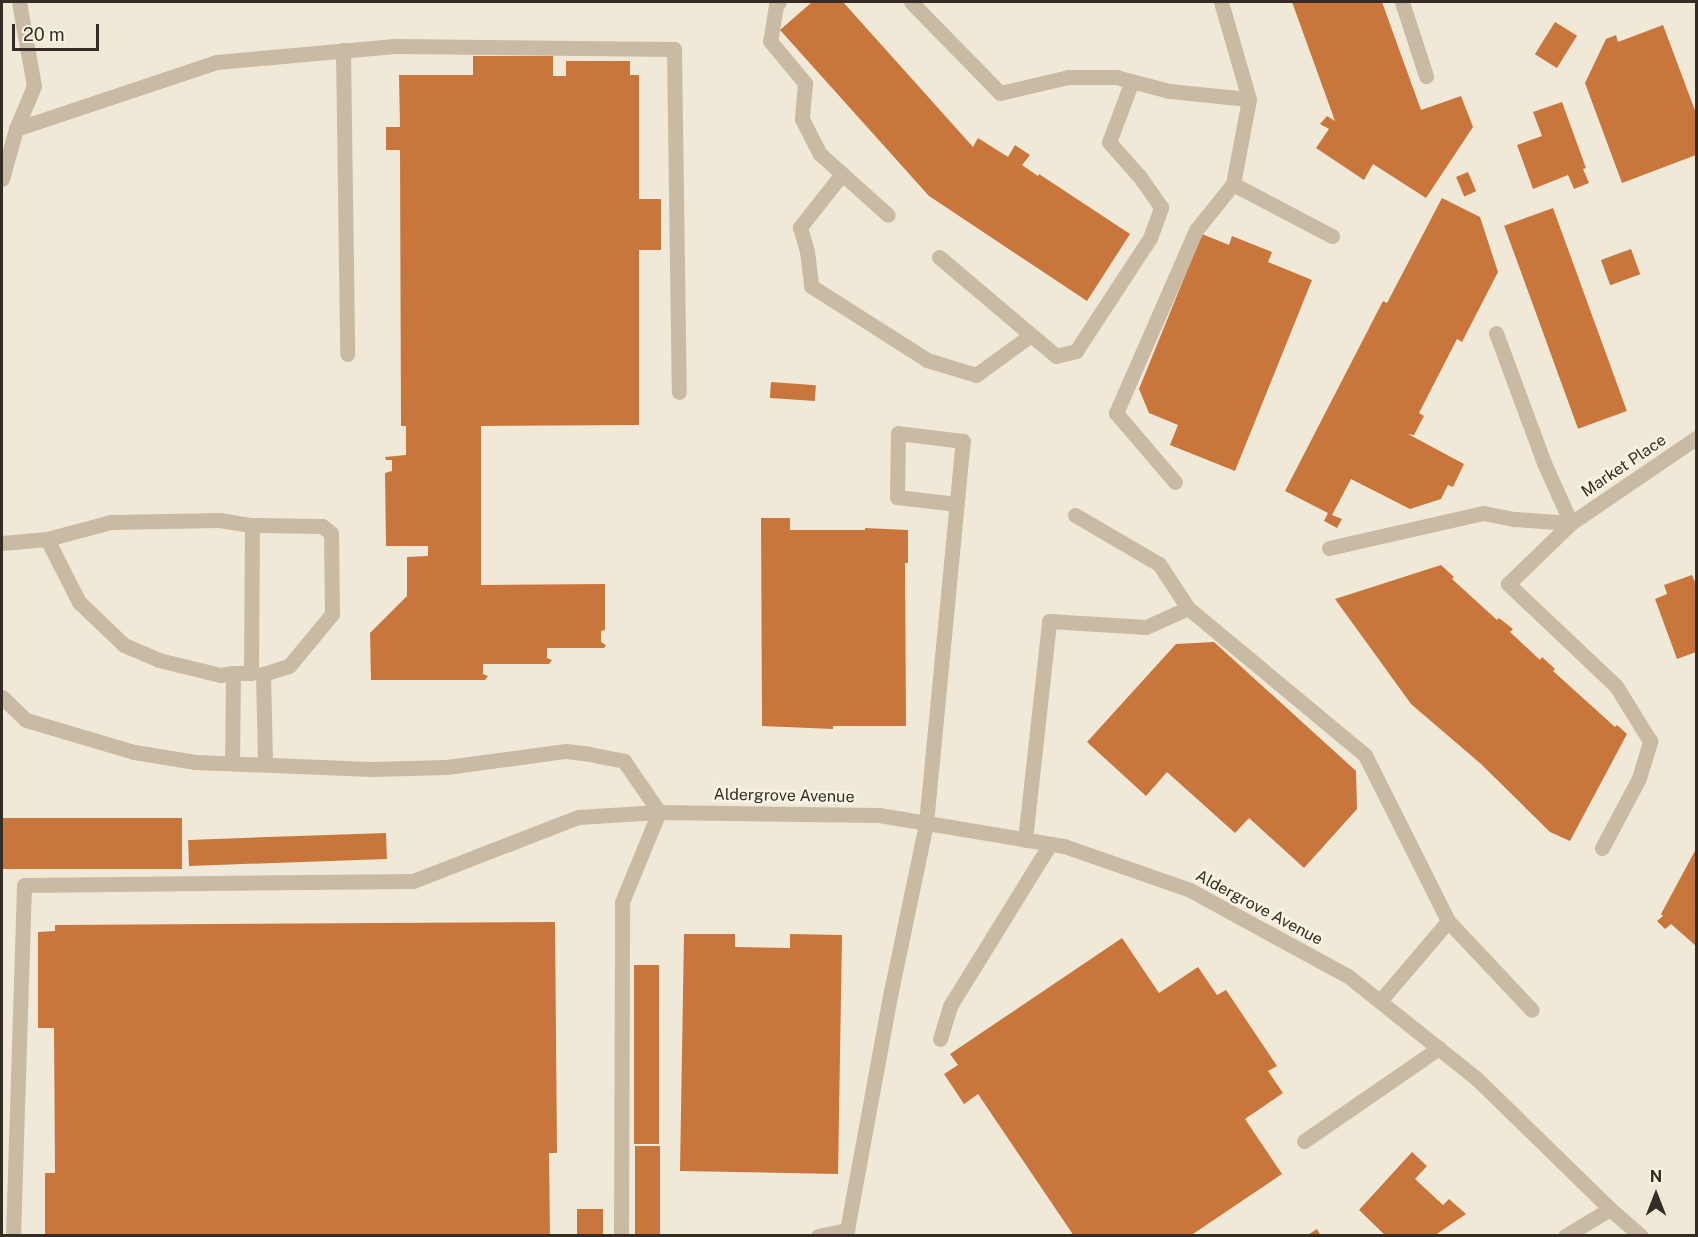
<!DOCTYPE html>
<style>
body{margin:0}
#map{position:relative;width:1698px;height:1237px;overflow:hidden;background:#f1e9d7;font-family:"Public Sans",sans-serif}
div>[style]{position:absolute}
.building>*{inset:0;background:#c9763d;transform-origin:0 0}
.minor>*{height:15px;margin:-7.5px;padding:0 7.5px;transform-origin:7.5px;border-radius:7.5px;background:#c9bba3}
span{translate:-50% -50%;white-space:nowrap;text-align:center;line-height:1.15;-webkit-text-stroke:5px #f9f3e3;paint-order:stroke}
.street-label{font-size:16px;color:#342c25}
.frame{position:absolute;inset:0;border:3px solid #342c25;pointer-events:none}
.north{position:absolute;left:1626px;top:1165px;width:60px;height:60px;-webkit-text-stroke:4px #f9f3e3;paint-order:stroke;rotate:0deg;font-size:16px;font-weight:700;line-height:24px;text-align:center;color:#342c25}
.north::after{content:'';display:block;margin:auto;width:21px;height:27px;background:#342c25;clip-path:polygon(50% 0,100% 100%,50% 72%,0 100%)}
.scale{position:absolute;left:12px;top:24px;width:87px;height:27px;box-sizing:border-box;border:3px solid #342c25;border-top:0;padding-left:8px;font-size:18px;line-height:21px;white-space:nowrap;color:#342c25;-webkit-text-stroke:4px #f9f3e3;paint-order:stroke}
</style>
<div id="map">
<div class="building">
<div style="clip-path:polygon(812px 2px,843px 2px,973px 147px,978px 138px,1008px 157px,1015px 145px,1030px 155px,1022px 165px,1038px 176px,1039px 174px,1130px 234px,1087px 301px,929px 196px,780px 30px)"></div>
<div style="clip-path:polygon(1292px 2px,1382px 2px,1421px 110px,1461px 96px,1473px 127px,1426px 198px,1373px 164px,1364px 180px,1316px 148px,1329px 129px,1320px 124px,1327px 116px,1335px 121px)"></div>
<div style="left:1555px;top:22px;width:26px;height:38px;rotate:32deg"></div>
<div style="clip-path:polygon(1663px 25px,1696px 113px,1696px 155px,1622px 183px,1585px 83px,1606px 39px,1616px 35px,1618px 42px)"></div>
<div style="clip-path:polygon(473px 56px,553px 56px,553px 76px,566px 76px,566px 61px,630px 61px,630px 75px,639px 75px,639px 199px,661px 199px,661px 250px,639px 250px,639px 425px,481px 426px,481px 585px,605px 584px,605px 630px,601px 631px,601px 642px,606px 645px,604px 648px,547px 648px,547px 658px,552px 660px,549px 664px,483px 664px,483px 674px,488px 676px,485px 680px,371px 680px,370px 633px,407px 596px,407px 557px,428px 556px,428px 546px,386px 546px,385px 473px,392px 471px,392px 460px,386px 460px,385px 457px,406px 455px,406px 426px,401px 426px,400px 150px,386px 150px,386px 127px,400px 127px,399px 75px,473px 75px)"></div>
<div style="clip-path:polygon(1562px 102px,1586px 168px,1583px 169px,1589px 183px,1574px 189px,1568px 175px,1533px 189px,1517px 145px,1542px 136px,1533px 112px)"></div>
<div style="left:1468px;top:172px;width:21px;height:13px;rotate:67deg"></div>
<div style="clip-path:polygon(1442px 198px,1480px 217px,1498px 272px,1462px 342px,1457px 339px,1419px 413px,1424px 416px,1414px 435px,1408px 434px,1464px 464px,1453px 487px,1448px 485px,1441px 499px,1410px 509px,1351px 479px,1332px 515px,1342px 519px,1337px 528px,1324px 521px,1328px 513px,1285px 491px,1383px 301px,1387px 303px)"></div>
<div style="left:1553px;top:208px;width:216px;height:52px;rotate:70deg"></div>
<div style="clip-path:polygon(1202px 234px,1229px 245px,1232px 236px,1272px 252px,1268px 262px,1312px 280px,1235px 471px,1170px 445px,1178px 425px,1149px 413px,1139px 389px)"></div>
<div style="left:1631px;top:249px;width:27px;height:32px;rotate:70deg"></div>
<div style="left:771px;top:382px;width:45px;height:16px;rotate:4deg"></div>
<div style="clip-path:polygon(761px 518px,790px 518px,790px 530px,865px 530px,865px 528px,908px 530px,908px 563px,905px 563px,906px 726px,833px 726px,833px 729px,762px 726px)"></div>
<div style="clip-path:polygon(1441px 565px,1454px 577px,1452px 579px,1497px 620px,1499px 618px,1513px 629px,1510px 632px,1540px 660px,1542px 657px,1555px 669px,1553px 671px,1615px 727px,1617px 725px,1627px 734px,1570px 841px,1550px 832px,1481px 764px,1411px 704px,1335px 599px)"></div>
<div style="clip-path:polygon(1692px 575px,1696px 584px,1696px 652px,1677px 659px,1655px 599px,1667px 594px,1664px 585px)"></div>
<div style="clip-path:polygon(1214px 642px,1356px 771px,1357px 809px,1304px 868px,1249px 818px,1235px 833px,1167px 772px,1146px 796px,1087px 742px,1176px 644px)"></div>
<div style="left:2px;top:818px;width:180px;height:51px"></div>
<div style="left:386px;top:833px;width:26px;height:198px;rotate:88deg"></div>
<div style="clip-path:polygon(1696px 849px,1696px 946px,1671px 924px,1665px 929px,1657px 921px,1663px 916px,1661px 914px)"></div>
<div style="clip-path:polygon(555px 922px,557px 1153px,549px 1153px,550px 1236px,45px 1236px,45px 1173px,55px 1173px,54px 1028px,38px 1028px,38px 932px,55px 931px,55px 925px)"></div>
<div style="clip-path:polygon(684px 934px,735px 934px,735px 947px,790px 948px,790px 934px,842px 935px,838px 1174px,680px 1171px)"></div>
<div style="clip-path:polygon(1122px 938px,1159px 993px,1198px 967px,1217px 995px,1226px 990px,1277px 1066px,1268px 1071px,1283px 1093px,1245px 1119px,1282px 1174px,1190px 1236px,1074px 1236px,978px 1094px,964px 1104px,944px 1074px,958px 1065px,950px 1054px)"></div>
<div style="left:634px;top:965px;width:25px;height:179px"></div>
<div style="left:635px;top:1146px;width:25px;height:90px"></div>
<div style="clip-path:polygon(1412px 1152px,1427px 1166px,1415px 1179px,1443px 1205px,1449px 1199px,1466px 1214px,1434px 1236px,1386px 1236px,1359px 1210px)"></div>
<div style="left:577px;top:1209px;width:26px;height:27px"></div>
<div style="clip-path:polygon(1317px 1229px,1321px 1236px,1306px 1236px)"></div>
</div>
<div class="minor">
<div style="left:779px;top:2px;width:4px;rotate:135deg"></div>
<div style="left:776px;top:5px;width:36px;rotate:99deg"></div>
<div style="left:770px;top:41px;width:55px;rotate:50.2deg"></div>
<div style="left:805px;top:83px;width:36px;rotate:95deg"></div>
<div style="left:802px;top:119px;width:39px;rotate:63deg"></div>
<div style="left:820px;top:154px;width:91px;rotate:41.9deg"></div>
<div style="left:911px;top:2px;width:127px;rotate:45.6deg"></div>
<div style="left:1000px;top:93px;width:70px;rotate:-13.2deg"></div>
<div style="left:1068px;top:77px;width:48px"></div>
<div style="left:1116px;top:77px;width:55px;rotate:14.8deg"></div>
<div style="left:1169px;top:91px;width:80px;rotate:5.7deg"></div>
<div style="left:1402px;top:2px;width:78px;rotate:72deg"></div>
<div style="left:343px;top:50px;width:304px;rotate:89.2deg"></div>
<div style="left:16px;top:129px;width:47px;rotate:-67.3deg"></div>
<div style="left:34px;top:86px;width:85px;rotate:-100.1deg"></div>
<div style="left:842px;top:174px;width:68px;rotate:128.4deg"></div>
<div style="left:800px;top:227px;width:25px;rotate:74deg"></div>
<div style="left:807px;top:251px;width:35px;rotate:83deg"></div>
<div style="left:811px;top:286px;width:138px;rotate:32.5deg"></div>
<div style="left:927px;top:360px;width:51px;rotate:17deg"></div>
<div style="left:976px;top:375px;width:68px;rotate:-36deg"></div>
<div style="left:2px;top:179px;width:52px;rotate:-74.4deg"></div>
<div style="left:16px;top:129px;width:211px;rotate:-18.5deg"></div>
<div style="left:216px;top:62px;width:182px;rotate:-5.1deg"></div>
<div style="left:397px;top:46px;width:277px;rotate:0.6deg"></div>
<div style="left:674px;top:49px;width:343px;rotate:89.2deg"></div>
<div style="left:1233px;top:184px;width:112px;rotate:27.7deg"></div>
<div style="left:939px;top:257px;width:153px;rotate:40.2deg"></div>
<div style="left:1056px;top:356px;width:21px;rotate:-14deg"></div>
<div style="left:1076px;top:351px;width:135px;rotate:-56.8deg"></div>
<div style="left:1150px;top:238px;width:33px;rotate:-70deg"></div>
<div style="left:1161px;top:207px;width:38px;rotate:-125deg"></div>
<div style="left:1139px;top:176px;width:45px;rotate:-131.4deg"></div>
<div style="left:1109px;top:142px;width:65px;rotate:-69.3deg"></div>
<div style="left:1496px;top:333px;width:139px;rotate:69.7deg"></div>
<div style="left:1544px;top:463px;width:66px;rotate:65.8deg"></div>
<div style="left:1175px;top:482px;width:91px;rotate:-130.5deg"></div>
<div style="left:1116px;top:413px;width:200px;rotate:-66.4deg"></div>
<div style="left:1196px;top:230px;width:59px;rotate:-51.2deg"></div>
<div style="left:1233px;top:184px;width:86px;rotate:-79.3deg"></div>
<div style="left:1249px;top:99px;width:101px;rotate:-106.1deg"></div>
<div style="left:1075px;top:515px;width:97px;rotate:30.3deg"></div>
<div style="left:1159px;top:564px;width:53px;rotate:56.6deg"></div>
<div style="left:1188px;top:608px;width:230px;rotate:39.7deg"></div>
<div style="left:1365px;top:755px;width:186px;rotate:63.4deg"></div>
<div style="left:1448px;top:921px;width:122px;rotate:46.7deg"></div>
<div style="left:251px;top:525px;width:71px;rotate:0.8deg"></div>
<div style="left:322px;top:526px;width:11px;rotate:38deg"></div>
<div style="left:331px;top:533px;width:81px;rotate:89.3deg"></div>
<div style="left:332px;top:614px;width:67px;rotate:129.6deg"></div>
<div style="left:289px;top:666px;width:27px;rotate:163deg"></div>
<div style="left:263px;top:674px;width:90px;rotate:88.7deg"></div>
<div style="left:47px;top:539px;width:66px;rotate:-14.9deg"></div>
<div style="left:111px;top:522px;width:108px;rotate:-1.1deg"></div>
<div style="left:219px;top:520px;width:33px;rotate:9deg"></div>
<div style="left:252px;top:525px;width:148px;rotate:90.4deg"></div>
<div style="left:251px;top:673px;width:18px;rotate:180deg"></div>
<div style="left:2px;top:543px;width:45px;rotate:-5.1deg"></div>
<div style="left:47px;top:539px;width:71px;rotate:63.1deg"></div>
<div style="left:79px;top:602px;width:62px;rotate:43.7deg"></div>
<div style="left:124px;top:645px;width:38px;rotate:23deg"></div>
<div style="left:159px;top:660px;width:63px;rotate:13.8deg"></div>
<div style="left:220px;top:675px;width:13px;rotate:-9deg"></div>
<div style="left:233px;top:673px;width:90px;rotate:90.6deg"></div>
<div style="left:1329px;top:548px;width:158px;rotate:-12.8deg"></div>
<div style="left:1483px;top:513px;width:33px;rotate:11deg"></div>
<div style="left:1515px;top:519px;width:56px;rotate:4.1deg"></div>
<div style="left:2px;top:697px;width:33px;rotate:44deg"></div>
<div style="left:26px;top:720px;width:113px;rotate:16.5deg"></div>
<div style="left:134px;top:752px;width:62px;rotate:9.3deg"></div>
<div style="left:195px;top:762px;width:176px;rotate:2.3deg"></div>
<div style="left:371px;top:769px;width:76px;rotate:-1.5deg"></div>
<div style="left:447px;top:767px;width:120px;rotate:-7.7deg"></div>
<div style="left:566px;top:751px;width:23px;rotate:7deg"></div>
<div style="left:589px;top:754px;width:36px;rotate:11deg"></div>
<div style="left:624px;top:761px;width:62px;rotate:55.5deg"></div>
<div style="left:1025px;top:840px;width:220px;rotate:-83.7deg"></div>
<div style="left:1049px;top:621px;width:97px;rotate:3.5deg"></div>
<div style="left:1146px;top:627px;width:46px;rotate:-24.3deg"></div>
<div style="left:1602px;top:848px;width:79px;rotate:-62.1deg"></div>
<div style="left:1639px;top:778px;width:39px;rotate:-73deg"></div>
<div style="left:1650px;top:741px;width:65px;rotate:-121.7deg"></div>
<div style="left:1616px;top:686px;width:149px;rotate:-136.6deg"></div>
<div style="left:1508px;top:584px;width:88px;rotate:-44.1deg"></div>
<div style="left:1571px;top:523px;width:151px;rotate:-34.2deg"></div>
<div style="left:1380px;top:1001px;width:105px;rotate:-49.6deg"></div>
<div style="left:940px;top:1039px;width:34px;rotate:-73deg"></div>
<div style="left:950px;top:1006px;width:190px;rotate:-58.3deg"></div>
<div style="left:1304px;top:1141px;width:164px;rotate:-34.6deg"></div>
<div style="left:13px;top:1236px;width:351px;rotate:-88.2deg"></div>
<div style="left:24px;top:885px;width:389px;rotate:-0.6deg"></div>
<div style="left:413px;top:881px;width:177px;rotate:-21.2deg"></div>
<div style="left:578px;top:817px;width:81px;rotate:-3.5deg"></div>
<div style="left:659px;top:812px;width:220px;rotate:0.8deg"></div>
<div style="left:879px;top:815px;width:188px;rotate:9.5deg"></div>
<div style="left:1064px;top:846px;width:133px;rotate:19.2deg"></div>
<div style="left:1190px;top:890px;width:180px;rotate:28.6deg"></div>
<div style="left:1348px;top:976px;width:165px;rotate:38.6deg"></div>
<div style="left:1477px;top:1079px;width:186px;rotate:44.3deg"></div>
<div style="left:1610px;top:1209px;width:41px;rotate:41.1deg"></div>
<div style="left:621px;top:1236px;width:334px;rotate:-89.8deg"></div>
<div style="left:622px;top:902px;width:97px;rotate:-67.7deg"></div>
<div style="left:818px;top:1236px;width:30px;rotate:-12deg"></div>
<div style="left:847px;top:1230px;width:238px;rotate:-79.6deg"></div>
<div style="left:890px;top:996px;width:177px;rotate:-78.2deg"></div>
<div style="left:926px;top:823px;width:384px;rotate:-84.5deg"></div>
<div style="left:963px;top:441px;width:65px;rotate:-173deg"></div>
<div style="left:898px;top:433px;width:64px;rotate:90.9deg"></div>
<div style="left:897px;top:497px;width:60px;rotate:6.7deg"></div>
<div style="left:1565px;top:1236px;width:52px;rotate:-31deg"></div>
</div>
<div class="street-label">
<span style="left:1624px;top:466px;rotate:-34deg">Market Place</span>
<span style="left:784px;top:796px;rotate:1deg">Aldergrove Avenue</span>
<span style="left:1259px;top:908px;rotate:28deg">Aldergrove Avenue</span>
</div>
<div class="frame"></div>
<div class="north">N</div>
<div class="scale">20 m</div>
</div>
